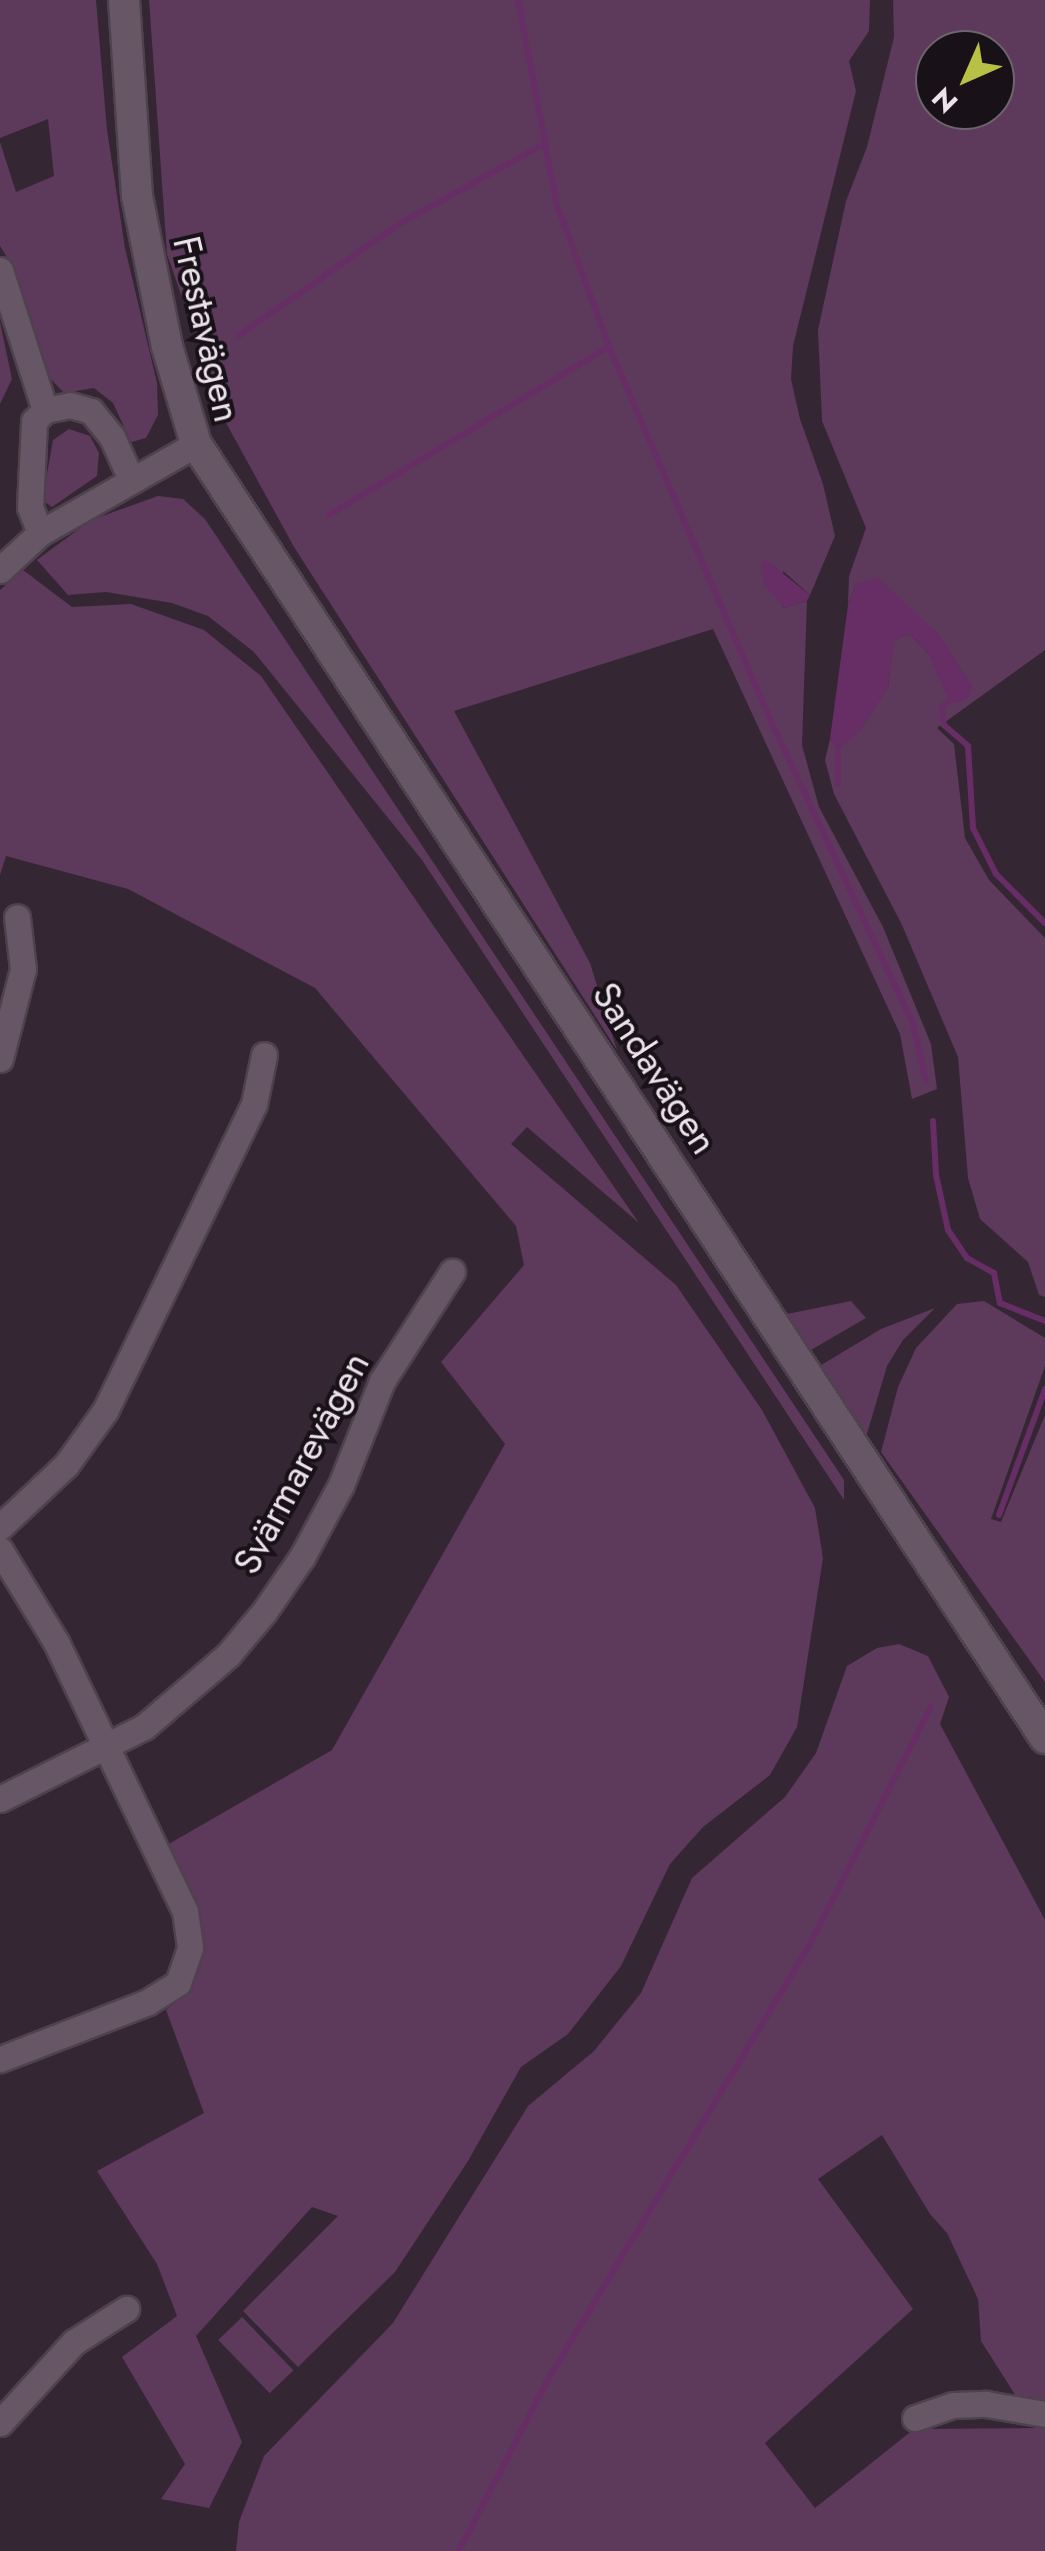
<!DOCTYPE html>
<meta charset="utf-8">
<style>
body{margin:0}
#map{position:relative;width:1045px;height:2551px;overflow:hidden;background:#352634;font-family:Jost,sans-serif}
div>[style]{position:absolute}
.green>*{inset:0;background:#5d395b;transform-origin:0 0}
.water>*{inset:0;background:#662e64}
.stream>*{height:6px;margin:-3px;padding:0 3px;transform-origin:3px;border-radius:3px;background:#662e64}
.roads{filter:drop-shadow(2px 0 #4e424d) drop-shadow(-2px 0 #4e424d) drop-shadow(0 2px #4e424d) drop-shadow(0 -2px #4e424d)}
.minor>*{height:25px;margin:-12.5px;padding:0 12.5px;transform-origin:12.5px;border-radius:12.5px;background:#675666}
.tertiary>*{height:30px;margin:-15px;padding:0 15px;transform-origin:15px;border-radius:15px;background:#675666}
span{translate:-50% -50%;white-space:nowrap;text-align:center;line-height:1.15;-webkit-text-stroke:8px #181218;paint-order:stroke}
.street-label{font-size:38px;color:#ece2eb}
.north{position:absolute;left:915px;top:30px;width:100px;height:100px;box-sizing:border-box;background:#181218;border:2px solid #6d656c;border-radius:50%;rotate:225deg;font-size:28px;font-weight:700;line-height:40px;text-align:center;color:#ece2eb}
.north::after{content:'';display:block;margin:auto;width:35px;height:45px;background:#b9c046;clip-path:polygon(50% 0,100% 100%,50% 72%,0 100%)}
</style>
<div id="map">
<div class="green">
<div style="clip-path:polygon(0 0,96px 0,107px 130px,125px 248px,157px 383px,158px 415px,146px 438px,131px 442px,113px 403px,94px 388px,64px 393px,46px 374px,12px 265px,0 246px,0 142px,16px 192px,54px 176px,48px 119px,0 138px)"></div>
<div style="clip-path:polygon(149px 0,870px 0,869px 31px,849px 61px,856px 91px,793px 346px,791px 379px,800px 419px,823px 484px,835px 536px,810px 595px,783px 571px,783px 608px,807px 601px,802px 745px,819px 807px,883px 927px,931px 1044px,937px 1089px,912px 1099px,900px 1034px,713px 629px,454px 711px,590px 963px,617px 1050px,294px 547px,225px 421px,167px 254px)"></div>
<div style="clip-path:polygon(evenodd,893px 0,1045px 0,1045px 650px,937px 728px,954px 744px,965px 838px,989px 880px,1045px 938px,1045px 1297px,1039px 1295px,1028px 1262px,980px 1219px,968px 1178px,958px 1057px,902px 925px,834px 794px,825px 760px,830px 739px,838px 750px,888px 687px,893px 641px,910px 634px,929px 654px,945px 682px,972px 686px,856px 584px,848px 605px,849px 576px,866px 528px,822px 421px,818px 330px,846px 201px,867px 147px,894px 37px,893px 0,935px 50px,995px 50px,995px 110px,935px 110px,935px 50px)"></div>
<div style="clip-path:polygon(0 322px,12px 379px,0 404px)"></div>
<div style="clip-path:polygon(69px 429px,90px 436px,99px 453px,97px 476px,52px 507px,45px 502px,44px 491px,53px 440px)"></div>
<div style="clip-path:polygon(158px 496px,183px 499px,205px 519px,844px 1480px,844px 1500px,422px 860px,254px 652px,208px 616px,172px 603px,106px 592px,68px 595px,37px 560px,91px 520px)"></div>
<div style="clip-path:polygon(23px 570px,72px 607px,131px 604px,204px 630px,261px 676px,639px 1223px,527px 1127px,511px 1144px,676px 1285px,762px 1410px,815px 1508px,823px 1558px,797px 1727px,770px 1775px,703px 1827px,670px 1864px,621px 1966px,568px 2034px,521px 2067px,468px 2161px,395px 2272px,298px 2367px,243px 2311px,338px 2216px,312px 2207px,196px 2336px,242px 2442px,209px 2508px,161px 2499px,185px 2464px,122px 2357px,177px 2316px,157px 2264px,97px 2171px,204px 2113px,166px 2010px,191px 1990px,202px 1949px,167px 1845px,332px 1750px,505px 1444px,441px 1362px,524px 1265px,516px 1226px,315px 988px,128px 889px,6px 856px,0 875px,0 590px)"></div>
<div style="clip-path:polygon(851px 1301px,866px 1318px,811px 1350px,787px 1314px)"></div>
<div style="clip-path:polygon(984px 1301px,1045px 1338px,1045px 1366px,991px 1519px,1001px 1522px,1045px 1415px,1045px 1682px,881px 1452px,898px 1387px,916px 1348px,957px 1304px)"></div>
<div style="clip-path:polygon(935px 1308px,903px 1340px,887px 1366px,866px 1437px,818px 1367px,881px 1329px)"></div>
<div style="clip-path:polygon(evenodd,899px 1644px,928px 1656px,949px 1697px,940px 1724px,1045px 1920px,1045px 2551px,236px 2551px,239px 2522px,264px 2456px,393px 2323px,528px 2106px,594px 2051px,641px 1993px,692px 1878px,785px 1797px,816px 1753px,847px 1666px,877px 1648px,899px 1644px,882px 2135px,930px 2214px,947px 2233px,978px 2299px,981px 2341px,1036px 2428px,914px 2429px,815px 2508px,765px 2443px,913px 2309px,818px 2179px,882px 2135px)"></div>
<div style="left:242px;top:2317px;width:74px;height:33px;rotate:46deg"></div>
</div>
<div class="water">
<div style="clip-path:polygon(766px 560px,810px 595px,807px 601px,784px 608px,763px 583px,761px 564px)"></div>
<div style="clip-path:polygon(877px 577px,940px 636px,972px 686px,968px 697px,958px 703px,949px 701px,929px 654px,910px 634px,894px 641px,888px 687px,861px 730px,838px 750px,830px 739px,848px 605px,856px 584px)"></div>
</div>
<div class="stream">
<div style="left:518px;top:0;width:206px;rotate:79.3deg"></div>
<div style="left:556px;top:202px;width:154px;rotate:69.9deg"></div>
<div style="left:609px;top:347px;width:403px;rotate:66.6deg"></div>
<div style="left:769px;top:717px;width:340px;rotate:64.9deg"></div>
<div style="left:913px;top:1025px;width:57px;rotate:76.9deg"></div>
<div style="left:238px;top:336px;width:196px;rotate:-34.8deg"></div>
<div style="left:399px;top:224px;width:163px;rotate:-28.9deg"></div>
<div style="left:329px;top:515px;width:327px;rotate:-31deg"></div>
<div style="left:949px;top:701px;width:9px;rotate:139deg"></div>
<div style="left:942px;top:707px;width:18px;rotate:84deg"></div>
<div style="left:944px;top:725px;width:32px;rotate:41deg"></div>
<div style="left:968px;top:746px;width:82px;rotate:86.5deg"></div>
<div style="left:973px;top:828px;width:51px;rotate:63.4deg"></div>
<div style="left:996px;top:874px;width:69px;rotate:45deg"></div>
<div style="left:838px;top:784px;width:34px;rotate:-90deg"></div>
<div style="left:933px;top:1121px;width:54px;rotate:86.8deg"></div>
<div style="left:936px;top:1175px;width:56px;rotate:77.7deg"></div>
<div style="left:948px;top:1230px;width:34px;rotate:56deg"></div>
<div style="left:967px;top:1258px;width:31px;rotate:29deg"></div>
<div style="left:994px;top:1273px;width:31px;rotate:79deg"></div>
<div style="left:1000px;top:1303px;width:48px;rotate:21.8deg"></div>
<div style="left:999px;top:1515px;width:134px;rotate:-69.9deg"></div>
<div style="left:459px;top:2551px;width:191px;rotate:-62.6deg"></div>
<div style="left:547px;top:2381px;width:508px;rotate:-58.94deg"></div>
<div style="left:809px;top:1946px;width:268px;rotate:-63deg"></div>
</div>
<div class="roads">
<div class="minor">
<div style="left:0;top:270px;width:147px;rotate:72.2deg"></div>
<div style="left:40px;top:533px;width:28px;rotate:-111deg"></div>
<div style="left:30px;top:507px;width:86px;rotate:-87.3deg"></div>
<div style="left:34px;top:421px;width:16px;rotate:-45deg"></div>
<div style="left:45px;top:410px;width:25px;rotate:-11deg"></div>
<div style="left:70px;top:405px;width:22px;rotate:16deg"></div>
<div style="left:91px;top:411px;width:33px;rotate:51deg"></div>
<div style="left:112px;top:437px;width:46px;rotate:65.7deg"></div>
<div style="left:0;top:570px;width:54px;rotate:-42.8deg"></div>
<div style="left:40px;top:533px;width:180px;rotate:-29.7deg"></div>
<div style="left:0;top:1059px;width:93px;rotate:-75.7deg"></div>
<div style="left:23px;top:969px;width:52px;rotate:-96.6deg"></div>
<div style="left:0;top:1527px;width:91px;rotate:-43.2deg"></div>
<div style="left:66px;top:1465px;width:67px;rotate:-54.2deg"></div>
<div style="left:105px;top:1411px;width:341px;rotate:-64.1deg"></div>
<div style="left:254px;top:1104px;width:50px;rotate:-78.5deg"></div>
<div style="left:0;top:1550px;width:108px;rotate:58.7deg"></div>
<div style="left:56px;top:1642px;width:298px;rotate:64.4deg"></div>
<div style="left:185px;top:1911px;width:37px;rotate:82deg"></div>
<div style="left:190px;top:1948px;width:37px;rotate:109deg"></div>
<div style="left:178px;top:1983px;width:36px;rotate:148deg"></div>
<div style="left:148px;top:2002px;width:159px;rotate:158.9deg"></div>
<div style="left:0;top:1799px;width:161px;rotate:-26.6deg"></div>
<div style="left:144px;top:1727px;width:111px;rotate:-40.6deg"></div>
<div style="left:228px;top:1655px;width:56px;rotate:-50.1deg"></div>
<div style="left:264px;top:1612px;width:67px;rotate:-55.4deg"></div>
<div style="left:302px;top:1557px;width:82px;rotate:-61.6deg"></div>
<div style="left:341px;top:1485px;width:112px;rotate:-68.5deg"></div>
<div style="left:382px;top:1381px;width:130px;rotate:-57.3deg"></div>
<div style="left:915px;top:2418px;width:40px;rotate:-18.9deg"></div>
<div style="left:953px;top:2405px;width:33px;rotate:-2deg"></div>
<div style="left:986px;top:2404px;width:60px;rotate:9.6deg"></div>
<div style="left:0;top:2423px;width:110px;rotate:-47.6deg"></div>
<div style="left:74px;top:2342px;width:62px;rotate:-32.4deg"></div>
</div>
<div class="tertiary">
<div style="left:124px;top:0;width:196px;rotate:86.2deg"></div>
<div style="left:137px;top:196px;width:153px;rotate:78.7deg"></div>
<div style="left:167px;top:346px;width:102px;rotate:73.5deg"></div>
<div style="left:196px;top:444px;width:1548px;rotate:56.73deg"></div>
</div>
</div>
<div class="street-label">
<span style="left:207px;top:329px;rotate:77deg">Frestavägen</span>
<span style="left:655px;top:1068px;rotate:57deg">Sandavägen</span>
<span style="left:301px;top:1463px;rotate:-62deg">Svärmarevägen</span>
</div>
<div class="north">N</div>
</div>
